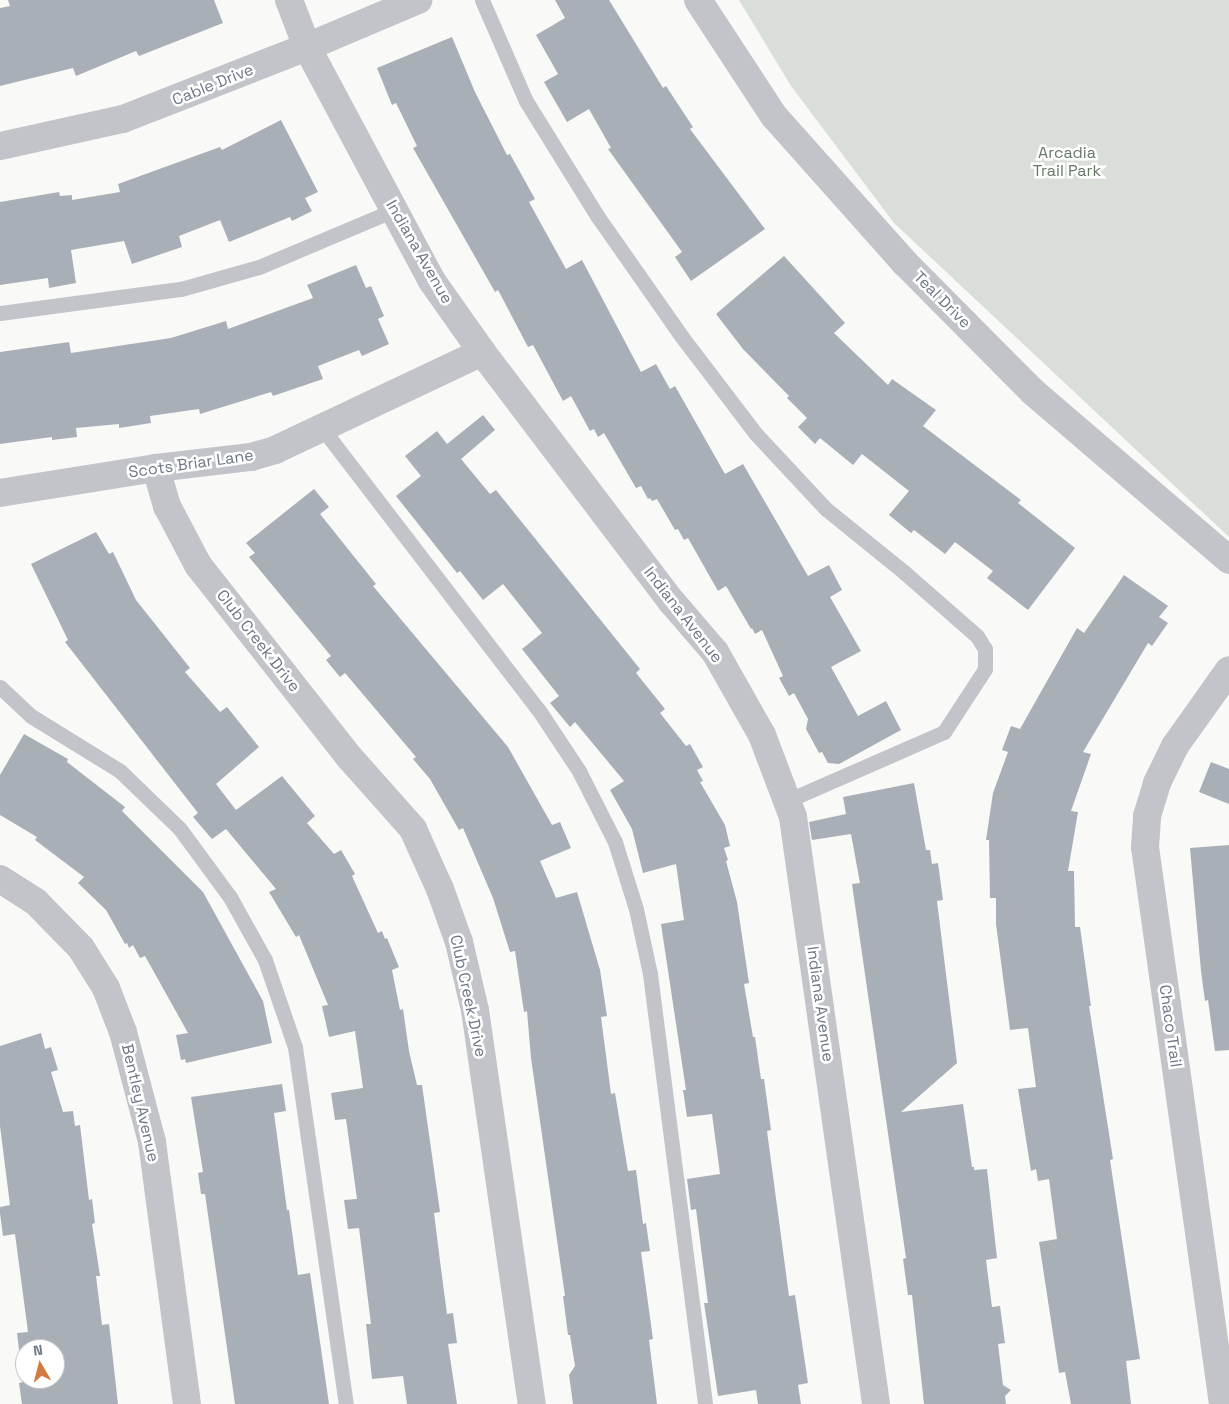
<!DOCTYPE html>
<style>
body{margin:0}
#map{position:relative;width:1229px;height:1404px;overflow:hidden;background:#f9faf8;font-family:"Space Grotesk",sans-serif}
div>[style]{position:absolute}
.green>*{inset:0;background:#d9ded8}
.building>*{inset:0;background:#a9afb6}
.service>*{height:15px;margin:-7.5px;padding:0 7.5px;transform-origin:7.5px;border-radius:7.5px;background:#c2c4c9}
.minor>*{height:28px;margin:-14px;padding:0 14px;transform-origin:14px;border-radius:14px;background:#c2c4c9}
span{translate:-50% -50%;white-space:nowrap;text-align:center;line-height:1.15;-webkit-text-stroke:5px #fff;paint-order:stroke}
.street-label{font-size:16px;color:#6c7685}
.park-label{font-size:16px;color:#667866}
.north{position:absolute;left:15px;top:1339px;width:50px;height:50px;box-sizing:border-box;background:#fff;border:1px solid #c4c8ce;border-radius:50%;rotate:352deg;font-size:14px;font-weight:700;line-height:20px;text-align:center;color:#6c7685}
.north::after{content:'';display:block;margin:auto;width:18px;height:22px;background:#d17a41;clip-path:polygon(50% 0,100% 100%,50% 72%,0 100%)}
</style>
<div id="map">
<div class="green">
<div style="clip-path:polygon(739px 0,1229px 0,1229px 537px,894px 223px,791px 86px)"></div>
</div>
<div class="building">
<div style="clip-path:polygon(8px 0,214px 0,223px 23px,139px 56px,136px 51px,76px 76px,73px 68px,0 86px,0 8px,10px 6px)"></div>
<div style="clip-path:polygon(555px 0,609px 0,663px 88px,666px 86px,693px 127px,690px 129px,765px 229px,691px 281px,675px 257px,682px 252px,608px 149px,611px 148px,589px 109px,567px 122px,544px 82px,558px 74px,536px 35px,565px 18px)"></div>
<div style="clip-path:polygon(452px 37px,475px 92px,507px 155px,510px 154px,535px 199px,529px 202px,566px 269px,582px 260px,641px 372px,656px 364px,670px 389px,675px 386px,725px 474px,743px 464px,808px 576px,829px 565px,842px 590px,830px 597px,861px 651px,831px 667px,858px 716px,886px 701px,901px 730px,839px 764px,828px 763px,822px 752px,819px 753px,806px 729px,808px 719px,794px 693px,789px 696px,779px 678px,783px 676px,762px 630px,755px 634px,752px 628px,751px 629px,726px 586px,718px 591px,688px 538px,684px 540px,678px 529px,675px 530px,657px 499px,652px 501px,650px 498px,648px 499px,641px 486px,636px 488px,604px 433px,598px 437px,594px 429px,590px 431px,571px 396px,563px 401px,533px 345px,528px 347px,498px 290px,495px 292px,413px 148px,417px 146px,396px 103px,392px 105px,377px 68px)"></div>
<div style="clip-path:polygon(281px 120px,318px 192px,305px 198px,312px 211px,292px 221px,290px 217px,229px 242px,220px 220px,179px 236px,182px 247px,132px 264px,124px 241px,71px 250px,76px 283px,49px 288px,48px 278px,0 285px,0 202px,59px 192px,60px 196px,72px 195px,72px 200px,120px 192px,118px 184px,220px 147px,222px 150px)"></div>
<div style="clip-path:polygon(784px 256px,845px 323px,834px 333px,888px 385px,892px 379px,936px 410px,923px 426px,1021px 500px,1018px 503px,1075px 548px,1028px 610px,987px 578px,993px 571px,955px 542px,945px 554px,914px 530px,911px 533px,889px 515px,909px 491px,862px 454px,853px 465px,820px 438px,815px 444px,798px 427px,807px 418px,787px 398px,789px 396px,743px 349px,716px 314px)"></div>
<div style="clip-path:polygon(356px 265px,366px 288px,371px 286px,384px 316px,378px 319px,389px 344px,362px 356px,359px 350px,318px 366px,323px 379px,273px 396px,271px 392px,200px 414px,199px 409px,150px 416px,151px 423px,119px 428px,119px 424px,76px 428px,77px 437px,52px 440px,52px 437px,0 444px,0 352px,69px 342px,71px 353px,171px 338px,226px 321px,228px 329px,313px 298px,307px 285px)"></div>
<div style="clip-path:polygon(483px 415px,495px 430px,461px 459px,490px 494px,496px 490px,640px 669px,636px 673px,665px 709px,660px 713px,686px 746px,690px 744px,703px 767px,697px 770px,703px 781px,700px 782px,725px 825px,730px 846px,724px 848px,728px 860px,726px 861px,737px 902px,749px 983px,744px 984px,753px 1037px,755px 1037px,761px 1079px,764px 1079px,771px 1130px,767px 1131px,789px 1296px,795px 1295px,808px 1383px,798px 1385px,801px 1404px,758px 1404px,756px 1390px,718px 1396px,704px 1303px,708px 1303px,696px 1209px,691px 1210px,687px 1179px,720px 1174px,712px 1114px,687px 1117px,683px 1090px,686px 1090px,661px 924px,684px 920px,676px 864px,643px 873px,632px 829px,610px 790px,624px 781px,575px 722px,570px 727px,550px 703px,559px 696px,522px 649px,542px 633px,503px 584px,483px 600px,460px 571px,457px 573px,396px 496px,421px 476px,405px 456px,437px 431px,447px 444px)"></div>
<div style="clip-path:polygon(314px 489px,329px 507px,320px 514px,376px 584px,373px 586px,508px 747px,552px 825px,560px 822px,571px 848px,540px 861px,556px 898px,577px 892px,600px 970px,607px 1016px,601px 1017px,611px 1094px,615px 1093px,628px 1171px,636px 1170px,643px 1224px,646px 1223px,650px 1251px,641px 1252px,653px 1339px,649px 1340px,657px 1404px,573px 1404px,569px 1375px,575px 1366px,570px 1335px,568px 1335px,563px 1296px,565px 1296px,531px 1058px,527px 1011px,524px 1012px,515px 951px,510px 952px,493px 898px,463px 828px,459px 830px,430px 779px,413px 759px,416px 757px,345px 673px,340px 677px,326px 660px,331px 656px,249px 557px,255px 553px,246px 543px)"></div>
<div style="clip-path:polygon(96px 532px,109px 554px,113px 552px,136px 600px,190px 668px,185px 672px,220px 712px,227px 707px,259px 747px,216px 784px,236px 810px,282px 776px,315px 816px,307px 823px,334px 854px,341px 850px,355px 874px,352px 876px,378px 933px,382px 931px,385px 939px,387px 938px,399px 967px,392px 970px,400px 1010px,403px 1009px,409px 1051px,417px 1085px,422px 1085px,440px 1212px,434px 1213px,440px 1261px,447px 1314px,453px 1313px,457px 1343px,448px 1344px,457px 1404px,407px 1404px,403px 1376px,372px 1379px,366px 1324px,371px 1324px,359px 1228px,348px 1229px,344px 1200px,357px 1199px,346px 1119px,335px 1120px,331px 1093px,363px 1088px,355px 1031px,329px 1037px,322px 1006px,328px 1005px,299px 935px,296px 937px,269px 892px,276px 889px,226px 829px,212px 839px,193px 817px,198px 813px,65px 642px,68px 640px,31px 564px)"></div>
<div style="clip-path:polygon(1124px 575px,1168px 606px,1159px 617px,1168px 623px,1152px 646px,1148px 643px,1083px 752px,1091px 754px,1071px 811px,1078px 812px,1068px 871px,1074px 871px,1075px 927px,1080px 927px,1091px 1006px,1089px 1006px,1113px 1159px,1110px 1160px,1140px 1359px,1126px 1361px,1131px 1404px,1071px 1404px,1065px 1372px,1059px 1373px,1039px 1242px,1057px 1239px,1049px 1179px,1038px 1181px,1036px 1169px,1031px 1171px,1018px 1089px,1036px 1087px,1028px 1028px,1010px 1030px,996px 924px,996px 898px,990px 898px,989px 840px,986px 840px,993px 793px,1008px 752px,1002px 750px,1011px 726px,1020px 729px,1077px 628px,1084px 633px)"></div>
<div style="clip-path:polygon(24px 734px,68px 759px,67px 762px,125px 807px,122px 811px,203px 892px,263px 1001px,272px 1043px,186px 1063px,185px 1059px,181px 1060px,176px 1035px,188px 1033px,145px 956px,140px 958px,133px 945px,129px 948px,127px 943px,125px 944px,106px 910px,78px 883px,84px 877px,35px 840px,37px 837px,0 815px,0 775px)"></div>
<div style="clip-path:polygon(1211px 762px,1229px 769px,1229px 804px,1199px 792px)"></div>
<div style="clip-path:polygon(914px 783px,926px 850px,930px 850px,932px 864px,938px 863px,943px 900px,937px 901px,957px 1063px,901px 1112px,963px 1104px,972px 1167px,974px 1167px,974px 1170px,987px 1169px,997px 1258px,986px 1260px,992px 1307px,1000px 1306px,1005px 1343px,998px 1344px,1003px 1385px,1011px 1390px,1005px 1396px,1006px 1404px,924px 1404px,912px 1295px,908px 1295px,903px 1259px,906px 1258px,856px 912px,852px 884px,860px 883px,851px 834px,812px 840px,809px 822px,846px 814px,843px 797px)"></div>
<div style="clip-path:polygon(1229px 845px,1229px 1050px,1215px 1051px,1208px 1000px,1205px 1001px,1201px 971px,1190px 848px)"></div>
<div style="clip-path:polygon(evenodd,41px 1033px,45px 1049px,51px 1047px,58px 1070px,51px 1072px,63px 1112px,73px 1111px,75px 1126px,80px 1125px,89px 1200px,92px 1199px,95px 1223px,92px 1224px,100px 1276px,96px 1276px,102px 1325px,109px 1324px,118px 1404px,22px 1404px,19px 1383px,23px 1382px,17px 1333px,28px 1332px,15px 1234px,3px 1236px,0 1213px,0 1207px,10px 1205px,0 1126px,0 1046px,41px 1033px,25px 1349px,55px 1349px,55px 1379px,25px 1379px,25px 1349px)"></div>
<div style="clip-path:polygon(282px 1084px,286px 1111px,274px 1113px,287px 1210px,289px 1210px,298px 1275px,310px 1273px,329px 1404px,235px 1404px,205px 1194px,201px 1194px,198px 1173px,203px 1172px,191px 1097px)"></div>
</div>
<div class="service">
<div style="left:482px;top:0;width:110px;rotate:66.5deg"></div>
<div style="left:526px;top:101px;width:137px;rotate:58.2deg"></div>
<div style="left:598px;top:217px;width:146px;rotate:55deg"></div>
<div style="left:682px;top:337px;width:122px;rotate:52.7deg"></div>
<div style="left:756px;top:434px;width:103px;rotate:47deg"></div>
<div style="left:826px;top:509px;width:102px;rotate:39deg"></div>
<div style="left:905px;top:573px;width:96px;rotate:41.2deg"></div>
<div style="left:977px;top:636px;width:15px;rotate:58deg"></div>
<div style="left:985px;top:649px;width:20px;rotate:90deg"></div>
<div style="left:985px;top:669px;width:75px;rotate:123.1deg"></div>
<div style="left:944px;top:732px;width:171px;rotate:156.3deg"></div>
<div style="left:0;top:313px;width:183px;rotate:-7.6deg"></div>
<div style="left:181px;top:289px;width:81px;rotate:-15.8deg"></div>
<div style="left:259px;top:267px;width:147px;rotate:-22.9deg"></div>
<div style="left:322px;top:428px;width:354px;rotate:52.5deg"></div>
<div style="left:538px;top:709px;width:74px;rotate:56.5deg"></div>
<div style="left:579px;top:771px;width:80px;rotate:63.1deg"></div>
<div style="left:615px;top:842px;width:70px;rotate:72.6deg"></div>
<div style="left:636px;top:909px;width:66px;rotate:77.8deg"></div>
<div style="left:650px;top:974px;width:434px;rotate:82.7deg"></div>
<div style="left:0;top:687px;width:42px;rotate:43.1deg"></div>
<div style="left:31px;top:716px;width:105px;rotate:31.7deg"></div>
<div style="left:120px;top:771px;width:83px;rotate:44deg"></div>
<div style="left:180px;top:829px;width:84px;rotate:53.7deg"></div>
<div style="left:230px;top:897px;width:72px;rotate:60.9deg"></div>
<div style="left:265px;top:960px;width:92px;rotate:71deg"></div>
<div style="left:295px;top:1047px;width:361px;rotate:81.9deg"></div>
</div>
<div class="minor">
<div style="left:289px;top:0;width:50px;rotate:69deg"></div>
<div style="left:307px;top:47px;width:265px;rotate:61.9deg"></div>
<div style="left:432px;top:281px;width:87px;rotate:54.8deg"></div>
<div style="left:482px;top:352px;width:314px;rotate:52.8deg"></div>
<div style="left:672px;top:602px;width:66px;rotate:49.3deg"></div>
<div style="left:715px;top:652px;width:95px;rotate:60.5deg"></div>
<div style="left:762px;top:735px;width:88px;rotate:69.3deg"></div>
<div style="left:793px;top:817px;width:593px;rotate:81.95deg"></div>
<div style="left:698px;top:0;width:139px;rotate:56.8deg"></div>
<div style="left:774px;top:116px;width:197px;rotate:48.3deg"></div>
<div style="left:905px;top:263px;width:180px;rotate:45.2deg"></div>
<div style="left:1032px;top:391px;width:260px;rotate:40.6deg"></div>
<div style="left:0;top:146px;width:126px;rotate:-12.4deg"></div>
<div style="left:123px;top:119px;width:198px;rotate:-21.4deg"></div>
<div style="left:307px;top:47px;width:121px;rotate:-22.9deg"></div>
<div style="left:156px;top:468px;width:40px;rotate:74deg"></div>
<div style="left:167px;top:506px;width:67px;rotate:62.3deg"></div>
<div style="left:198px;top:565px;width:246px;rotate:51.8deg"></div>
<div style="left:350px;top:758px;width:95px;rotate:48.4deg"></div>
<div style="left:413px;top:829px;width:66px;rotate:65.8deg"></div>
<div style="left:440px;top:889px;width:56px;rotate:70.3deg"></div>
<div style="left:459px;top:942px;width:70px;rotate:76.8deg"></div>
<div style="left:475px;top:1010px;width:398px;rotate:81.8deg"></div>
<div style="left:0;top:493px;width:158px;rotate:-9.1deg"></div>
<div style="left:156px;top:468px;width:96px;rotate:-6.6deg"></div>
<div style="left:251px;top:457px;width:25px;rotate:-16deg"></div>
<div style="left:275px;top:450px;width:229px;rotate:-25.3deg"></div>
<div style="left:0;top:879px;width:43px;rotate:32.6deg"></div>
<div style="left:36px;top:902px;width:64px;rotate:45.6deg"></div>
<div style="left:81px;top:948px;width:47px;rotate:58deg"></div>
<div style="left:106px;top:988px;width:47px;rotate:68.9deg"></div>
<div style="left:123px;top:1032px;width:114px;rotate:75.2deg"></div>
<div style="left:152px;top:1142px;width:264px;rotate:82.4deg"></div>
<div style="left:1223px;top:1404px;width:562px;rotate:-97.97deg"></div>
<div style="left:1145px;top:847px;width:31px;rotate:-86deg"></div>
<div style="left:1147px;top:816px;width:34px;rotate:-73deg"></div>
<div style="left:1157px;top:783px;width:41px;rotate:-64.1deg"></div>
<div style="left:1175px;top:746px;width:93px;rotate:-54.6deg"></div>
</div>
<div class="street-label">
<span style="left:213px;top:85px;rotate:-22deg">Cable Drive</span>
<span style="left:419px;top:252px;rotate:60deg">Indiana Avenue</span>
<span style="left:942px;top:300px;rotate:45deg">Teal Drive</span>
<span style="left:191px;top:464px;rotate:-8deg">Scots Briar Lane</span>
<span style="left:683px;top:615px;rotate:52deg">Indiana Avenue</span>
<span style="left:258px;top:641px;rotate:52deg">Club Creek Drive</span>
<span style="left:468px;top:996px;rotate:78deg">Club Creek Drive</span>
<span style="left:820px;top:1004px;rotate:82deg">Indiana Avenue</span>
<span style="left:1170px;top:1026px;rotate:82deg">Chaco Trail</span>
<span style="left:140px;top:1103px;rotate:77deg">Bentley Avenue</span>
</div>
<div class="park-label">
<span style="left:1067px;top:162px">Arcadia<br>Trail Park</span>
</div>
<div class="north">N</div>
</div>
